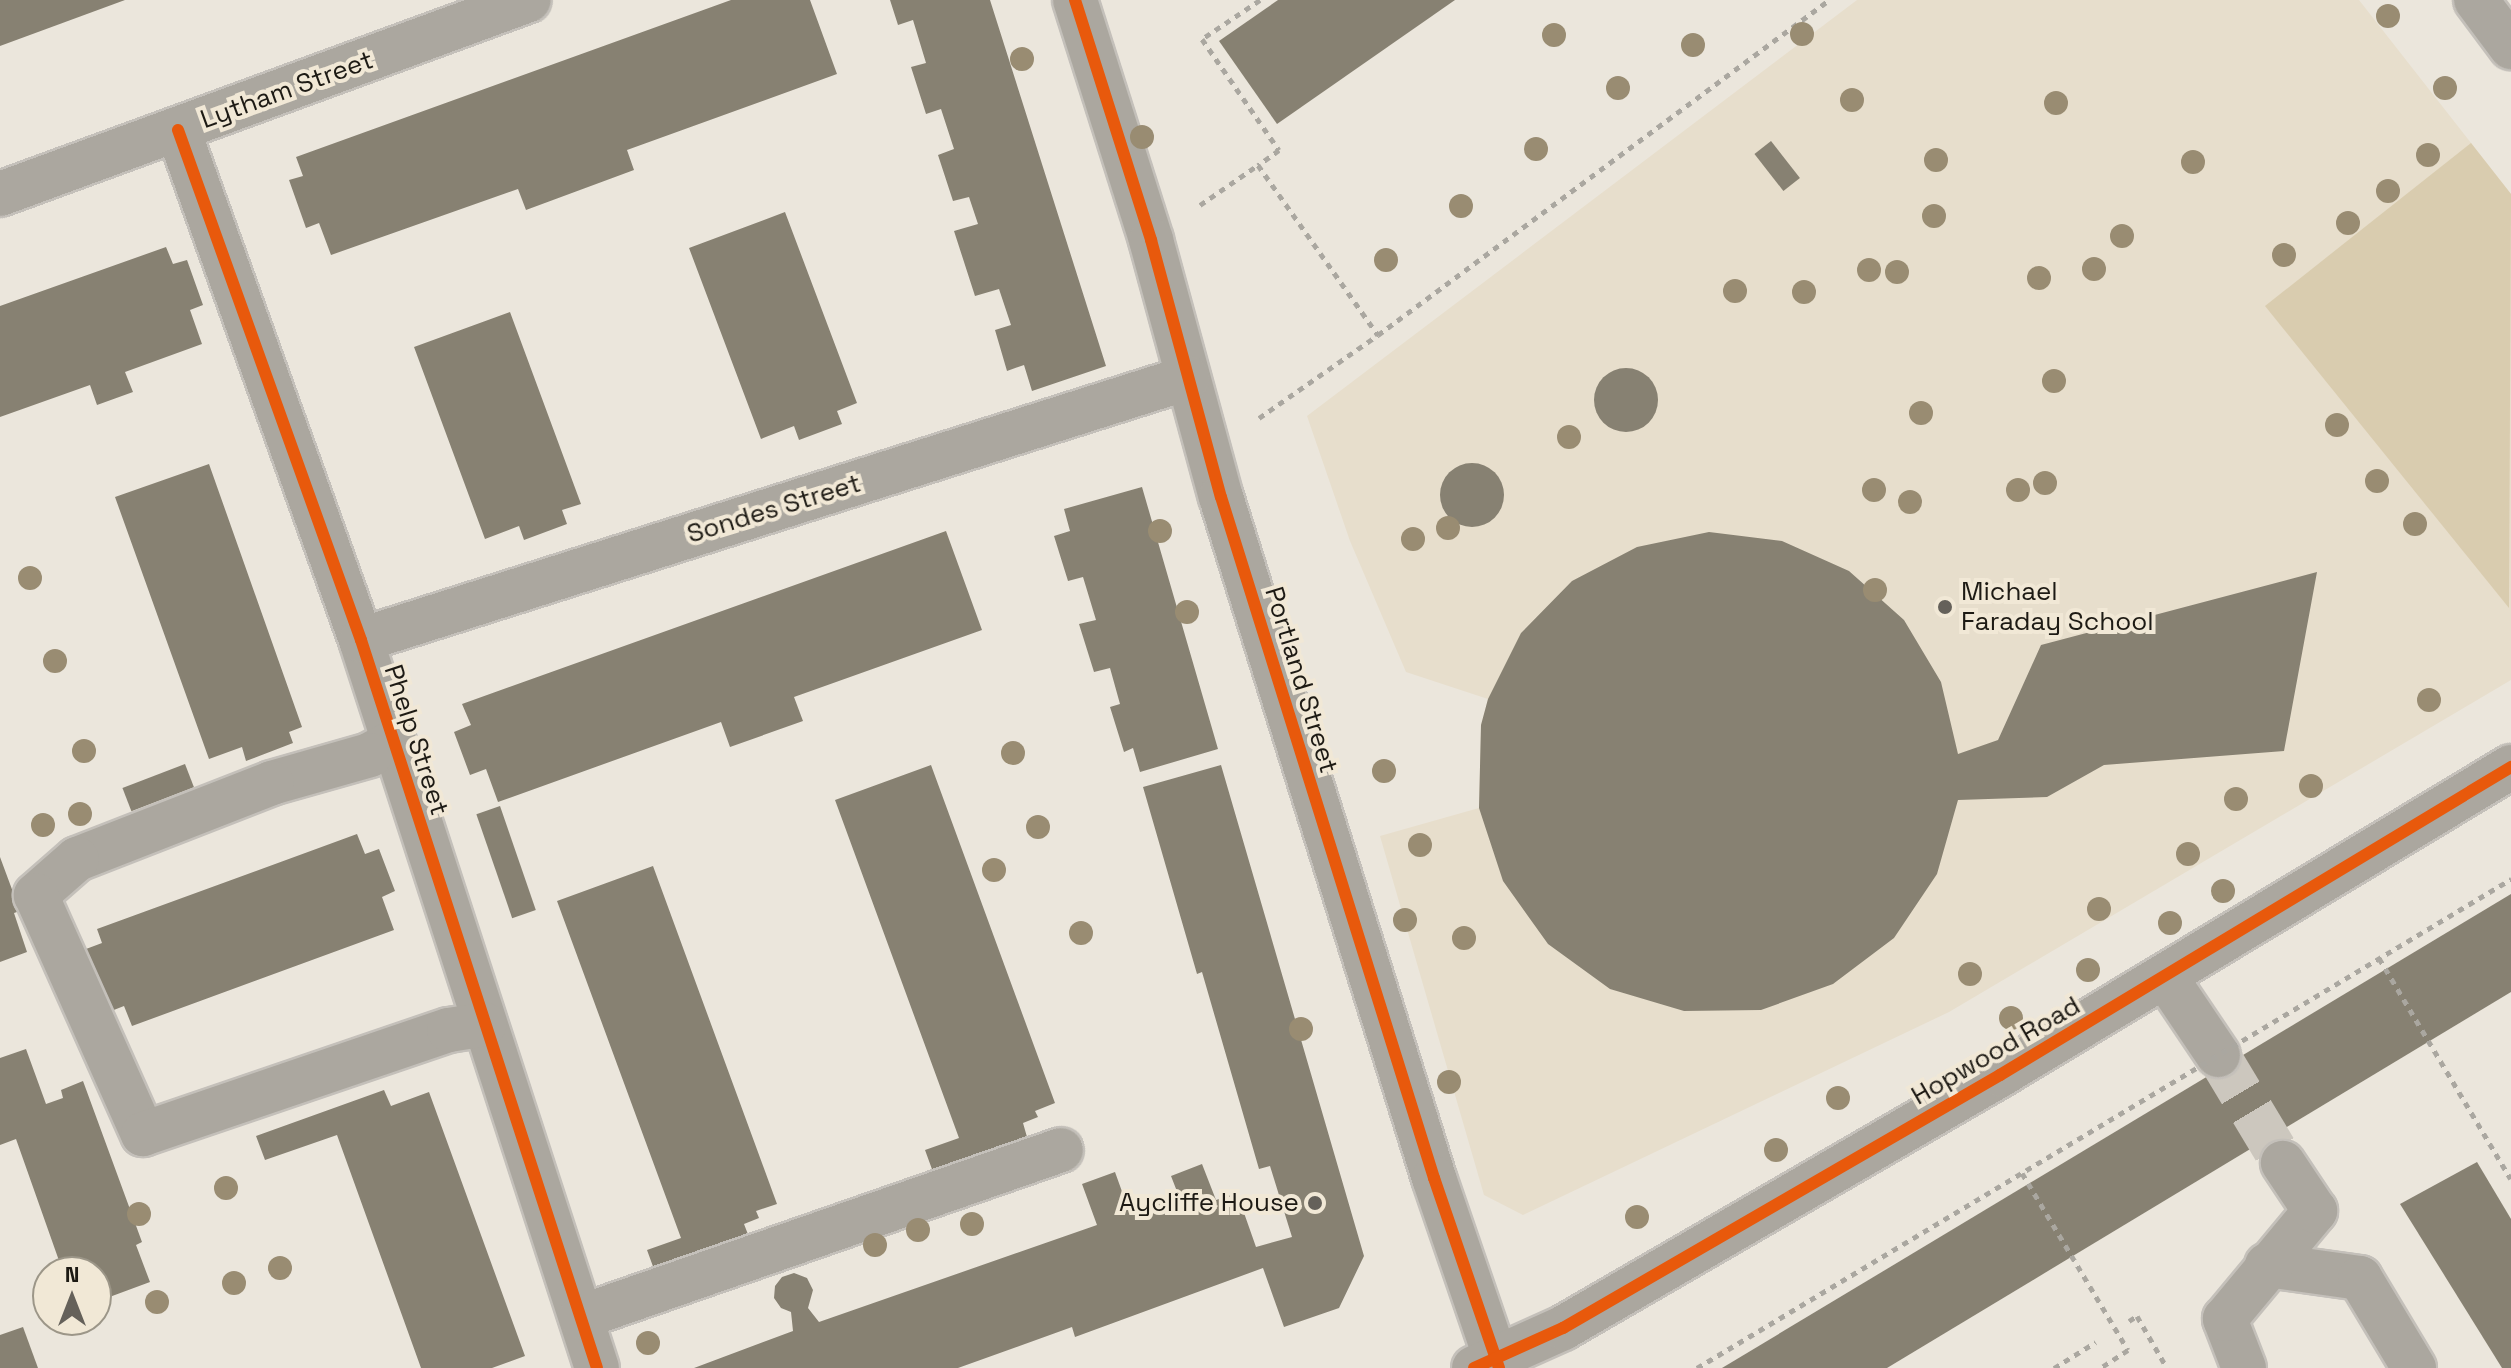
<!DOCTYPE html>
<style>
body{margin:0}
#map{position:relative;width:2511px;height:1368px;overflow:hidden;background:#ebe6dc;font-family:"Space Grotesk",sans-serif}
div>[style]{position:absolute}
.built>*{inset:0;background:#e7decc}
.green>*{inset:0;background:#d9ccaf}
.building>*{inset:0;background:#878172;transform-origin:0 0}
.round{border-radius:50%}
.minor-tunnel>*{height:44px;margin-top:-22px;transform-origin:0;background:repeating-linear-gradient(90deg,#ccc7be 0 44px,transparent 0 66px)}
.path>*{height:5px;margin-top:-2.5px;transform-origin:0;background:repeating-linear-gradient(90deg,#aaa7a0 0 6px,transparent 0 12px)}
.roads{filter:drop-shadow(2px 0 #c4c0ba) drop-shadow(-2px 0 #c4c0ba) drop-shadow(0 2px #c4c0ba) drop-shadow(0 -2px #c4c0ba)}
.minor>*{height:44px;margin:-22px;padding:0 22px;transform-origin:22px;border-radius:22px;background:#aba79f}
.path-bridge>*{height:5px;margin-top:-2.5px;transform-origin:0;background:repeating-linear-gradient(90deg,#aaa7a0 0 6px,transparent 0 12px)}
.cycleway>*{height:12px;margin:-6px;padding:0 6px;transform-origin:6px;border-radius:6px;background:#e8590c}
.trees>*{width:24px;height:24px;margin:-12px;border-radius:50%;background:#998c72}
.dots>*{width:22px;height:22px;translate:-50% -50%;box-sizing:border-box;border:4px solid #f1e8d6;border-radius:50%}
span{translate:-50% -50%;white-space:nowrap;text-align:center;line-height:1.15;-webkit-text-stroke:8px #f1e8d6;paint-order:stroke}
.street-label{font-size:26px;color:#1d1a14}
.poi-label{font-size:26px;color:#1d1a14}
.left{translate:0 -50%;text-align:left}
.right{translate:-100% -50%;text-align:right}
.north{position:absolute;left:32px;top:1256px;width:80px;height:80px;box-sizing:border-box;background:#f1e8d6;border:2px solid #9c9688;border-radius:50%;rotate:0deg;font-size:22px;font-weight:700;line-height:32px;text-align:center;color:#1d1a14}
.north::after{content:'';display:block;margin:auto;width:28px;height:36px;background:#65615a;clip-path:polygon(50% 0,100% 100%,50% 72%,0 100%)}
</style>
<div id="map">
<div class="built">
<div style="clip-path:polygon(1857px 0,2359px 0,2511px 194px,2511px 680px,1949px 1012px,1523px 1215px,1484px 1195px,1380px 836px,1479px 808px,1481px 725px,1488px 699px,1406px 672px,1350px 541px,1307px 416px)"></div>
</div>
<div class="green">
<div style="clip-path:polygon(2471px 143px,2511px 194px,2509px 608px,2265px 306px)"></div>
</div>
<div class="building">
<div style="clip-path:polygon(0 0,125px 0,0 46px)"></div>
<div style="clip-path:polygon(731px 0,810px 0,837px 74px,627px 150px,634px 170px,526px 210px,518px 189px,331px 255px,319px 223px,306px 228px,289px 180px,303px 176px,296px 157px)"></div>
<div style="clip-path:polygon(890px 0,990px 0,1106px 366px,1032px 391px,1024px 365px,1007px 371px,995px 330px,1011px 325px,999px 289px,975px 296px,954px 231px,978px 224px,969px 197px,953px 201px,938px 155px,954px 149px,941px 109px,926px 114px,911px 67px,926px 63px,913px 20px,898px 25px)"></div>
<div style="clip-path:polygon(1278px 0,1455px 0,1277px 124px,1219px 41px)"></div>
<div style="left:1771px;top:141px;width:47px;height:21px;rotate:52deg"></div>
<div style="clip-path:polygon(785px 212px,857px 403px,837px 411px,842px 424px,799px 440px,794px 426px,761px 439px,689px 248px)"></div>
<div style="clip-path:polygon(166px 247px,173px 264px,187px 260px,203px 305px,190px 310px,202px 344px,125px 372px,133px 392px,97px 405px,90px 385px,0 417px,0 306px)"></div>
<div style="clip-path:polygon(510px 312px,581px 504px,562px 510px,567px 524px,524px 540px,519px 526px,485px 539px,414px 347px)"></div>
<div class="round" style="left:1594px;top:368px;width:64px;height:64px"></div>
<div class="round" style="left:1440px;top:463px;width:64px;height:64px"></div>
<div style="clip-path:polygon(209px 464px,302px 727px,289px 732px,293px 743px,246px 761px,242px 747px,209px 759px,115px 497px)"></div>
<div style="clip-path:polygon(1142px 487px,1218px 749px,1140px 772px,1133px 748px,1124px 752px,1110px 707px,1120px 704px,1110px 668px,1094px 672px,1079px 624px,1096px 620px,1083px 577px,1068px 581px,1054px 536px,1070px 531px,1064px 509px)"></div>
<div style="clip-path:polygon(946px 531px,982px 630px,794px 697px,803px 721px,730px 747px,721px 722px,498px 802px,486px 769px,470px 775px,454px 732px,471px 725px,462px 704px)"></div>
<div style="clip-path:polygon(1709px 532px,1782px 541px,1849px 571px,1904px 620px,1941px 682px,1958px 754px,1998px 740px,2041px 645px,2317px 572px,2284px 751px,2104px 765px,2047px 797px,1958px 800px,1937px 874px,1894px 938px,1833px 984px,1761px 1010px,1684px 1011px,1610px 989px,1548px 944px,1503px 881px,1479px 808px,1481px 725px,1488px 699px,1521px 633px,1572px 581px,1637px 547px)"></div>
<div style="left:185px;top:764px;width:25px;height:67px;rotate:69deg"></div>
<div style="clip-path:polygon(931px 765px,1055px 1103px,1035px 1111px,1038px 1117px,1023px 1123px,1027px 1137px,933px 1172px,925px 1150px,959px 1138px,835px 800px)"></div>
<div style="clip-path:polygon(1221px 765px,1364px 1256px,1339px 1308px,1284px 1327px,1263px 1268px,1075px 1337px,1072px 1327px,958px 1368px,694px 1368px,793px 1331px,791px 1312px,781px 1308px,774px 1298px,775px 1286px,782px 1277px,794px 1273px,807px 1278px,813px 1290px,808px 1308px,819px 1322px,1097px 1225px,1082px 1184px,1115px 1172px,1129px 1211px,1178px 1194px,1171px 1176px,1202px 1164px,1216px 1200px,1237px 1193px,1256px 1247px,1292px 1237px,1270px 1166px,1259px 1169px,1202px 972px,1197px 974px,1143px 787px)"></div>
<div style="left:500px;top:806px;width:110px;height:25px;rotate:71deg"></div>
<div style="clip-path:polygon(357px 834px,365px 854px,379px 849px,395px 891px,382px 897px,394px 930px,132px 1026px,124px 1006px,101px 1015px,78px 952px,102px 943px,97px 929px)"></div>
<div style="clip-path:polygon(0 857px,20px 911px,14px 913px,27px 952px,0 962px)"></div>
<div style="clip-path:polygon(653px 866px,777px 1204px,756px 1211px,759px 1218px,744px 1224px,749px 1237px,655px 1272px,647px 1250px,681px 1238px,557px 901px)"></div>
<div style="clip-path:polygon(2511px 894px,2511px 992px,1887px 1368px,1722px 1368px)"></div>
<div style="clip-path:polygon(26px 1049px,46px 1104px,63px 1098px,61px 1090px,83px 1081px,142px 1242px,136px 1245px,150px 1282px,96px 1302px,96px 1272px,63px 1272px,16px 1139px,0 1145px,0 1058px)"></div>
<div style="clip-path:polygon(384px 1090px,391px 1106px,429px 1092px,525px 1356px,492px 1368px,421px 1368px,337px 1135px,265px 1160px,256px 1136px)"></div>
<div style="clip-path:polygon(2477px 1162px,2511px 1219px,2511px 1368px,2502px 1368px,2400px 1204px)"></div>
<div style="clip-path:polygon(23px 1327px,38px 1368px,0 1368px,0 1335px)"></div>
</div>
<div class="minor-tunnel">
<div style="left:2218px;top:1055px;width:126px;rotate:59deg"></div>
</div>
<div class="path">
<div style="left:1260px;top:0;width:70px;rotate:146.1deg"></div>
<div style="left:1202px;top:39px;width:135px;rotate:55.3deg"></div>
<div style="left:1279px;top:150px;width:26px;rotate:144deg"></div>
<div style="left:1258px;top:165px;width:208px;rotate:54.8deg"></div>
<div style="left:1200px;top:205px;width:70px;rotate:-34.6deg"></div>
<div style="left:1259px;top:418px;width:145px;rotate:-34.9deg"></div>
<div style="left:1378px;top:335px;width:562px;rotate:-36.6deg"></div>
<div style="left:2379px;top:958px;width:257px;rotate:59.2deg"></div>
<div style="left:2129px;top:1321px;width:9px;rotate:-32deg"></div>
<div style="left:2137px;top:1316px;width:60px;rotate:60deg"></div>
<div style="left:2054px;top:1368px;width:49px;rotate:-31.8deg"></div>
</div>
<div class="roads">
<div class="minor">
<div style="left:1075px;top:0;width:252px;rotate:72.4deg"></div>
<div style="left:1151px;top:240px;width:266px;rotate:74.8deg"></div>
<div style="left:1221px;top:497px;width:714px;rotate:72.63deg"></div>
<div style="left:1434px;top:1178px;width:201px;rotate:71.1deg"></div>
<div style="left:2476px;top:0;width:59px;rotate:53.3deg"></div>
<div style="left:178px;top:130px;width:542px;rotate:70.26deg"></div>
<div style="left:361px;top:640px;width:765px;rotate:72.04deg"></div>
<div style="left:0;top:194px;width:563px;rotate:-20.14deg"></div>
<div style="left:361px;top:640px;width:867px;rotate:-17.6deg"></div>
<div style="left:393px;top:742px;width:26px;rotate:151deg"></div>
<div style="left:370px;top:755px;width:102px;rotate:164.1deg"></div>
<div style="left:272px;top:783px;width:209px;rotate:158.7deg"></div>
<div style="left:77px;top:859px;width:55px;rotate:138.7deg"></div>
<div style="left:36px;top:895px;width:262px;rotate:65.9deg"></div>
<div style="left:143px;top:1134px;width:323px;rotate:-18.8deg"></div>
<div style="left:449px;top:1030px;width:36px;rotate:-9deg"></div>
<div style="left:2166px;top:978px;width:93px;rotate:56deg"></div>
<div style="left:2267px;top:1265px;width:94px;rotate:8deg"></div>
<div style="left:2360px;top:1278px;width:105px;rotate:59deg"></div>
<div style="left:581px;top:1317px;width:508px;rotate:-19.18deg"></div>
<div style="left:1474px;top:1368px;width:98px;rotate:-24.2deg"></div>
<div style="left:1563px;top:1328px;width:505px;rotate:-30.07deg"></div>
<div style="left:2000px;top:1075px;width:597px;rotate:-31.08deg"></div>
<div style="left:2244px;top:1368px;width:53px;rotate:-111.2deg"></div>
<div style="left:2225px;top:1319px;width:141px;rotate:-50.2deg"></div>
<div style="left:2315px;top:1211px;width:58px;rotate:-123.7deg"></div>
</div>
</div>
<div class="path-bridge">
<div style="left:2022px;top:1173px;width:206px;rotate:59.1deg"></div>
<div style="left:2128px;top:1350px;width:33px;rotate:147deg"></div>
<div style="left:1697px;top:1368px;width:950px;rotate:-30.99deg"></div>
</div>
<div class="cycleway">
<div style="left:1075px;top:0;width:252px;rotate:72.4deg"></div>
<div style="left:1151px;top:240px;width:266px;rotate:74.8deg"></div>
<div style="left:1221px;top:497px;width:714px;rotate:72.63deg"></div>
<div style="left:1434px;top:1178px;width:201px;rotate:71.1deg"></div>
<div style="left:178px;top:130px;width:542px;rotate:70.26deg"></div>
<div style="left:361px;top:640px;width:765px;rotate:72.04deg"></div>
<div style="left:1474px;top:1368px;width:98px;rotate:-24.2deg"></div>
<div style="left:1563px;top:1328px;width:505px;rotate:-30.07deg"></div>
<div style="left:2000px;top:1075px;width:597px;rotate:-31.08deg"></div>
</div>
<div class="trees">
<div style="left:2388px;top:16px"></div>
<div style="left:1802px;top:34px"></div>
<div style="left:1554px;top:35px"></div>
<div style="left:1693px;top:45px"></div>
<div style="left:1022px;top:59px"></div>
<div style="left:1618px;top:88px"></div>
<div style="left:2445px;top:88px"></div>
<div style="left:1852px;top:100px"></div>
<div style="left:2056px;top:103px"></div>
<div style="left:1142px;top:137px"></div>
<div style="left:1536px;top:149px"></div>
<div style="left:2428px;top:155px"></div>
<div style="left:1936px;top:160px"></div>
<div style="left:2193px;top:162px"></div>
<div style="left:2388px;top:191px"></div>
<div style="left:1461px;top:206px"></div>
<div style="left:1934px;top:216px"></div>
<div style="left:2348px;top:223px"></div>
<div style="left:2122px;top:236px"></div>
<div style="left:2284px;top:255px"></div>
<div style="left:1386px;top:260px"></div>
<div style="left:2094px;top:269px"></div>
<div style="left:1869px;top:270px"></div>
<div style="left:1897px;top:272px"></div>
<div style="left:2039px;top:278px"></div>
<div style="left:1735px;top:291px"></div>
<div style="left:1804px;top:292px"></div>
<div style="left:2054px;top:381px"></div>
<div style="left:1921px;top:413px"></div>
<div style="left:2337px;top:425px"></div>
<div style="left:1569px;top:437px"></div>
<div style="left:2377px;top:481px"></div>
<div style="left:2045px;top:483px"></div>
<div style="left:1874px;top:490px"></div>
<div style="left:2018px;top:490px"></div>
<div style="left:1910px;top:502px"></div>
<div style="left:2415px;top:524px"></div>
<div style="left:1448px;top:528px"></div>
<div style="left:1160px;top:531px"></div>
<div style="left:1413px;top:539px"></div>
<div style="left:30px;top:578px"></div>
<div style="left:1875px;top:590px"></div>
<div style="left:1187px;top:612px"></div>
<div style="left:55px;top:661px"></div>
<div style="left:2429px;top:700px"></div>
<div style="left:84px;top:751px"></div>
<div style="left:1013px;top:753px"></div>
<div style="left:1384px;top:771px"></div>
<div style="left:2311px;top:786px"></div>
<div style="left:2236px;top:799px"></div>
<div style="left:80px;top:814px"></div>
<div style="left:43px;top:825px"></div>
<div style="left:1038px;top:827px"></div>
<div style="left:1420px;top:845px"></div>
<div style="left:2188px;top:854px"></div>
<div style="left:994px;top:870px"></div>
<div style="left:2223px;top:891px"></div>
<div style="left:2099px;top:909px"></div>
<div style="left:1405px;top:920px"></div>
<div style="left:2170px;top:923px"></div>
<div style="left:1081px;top:933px"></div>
<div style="left:1464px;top:938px"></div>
<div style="left:2088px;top:970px"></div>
<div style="left:1970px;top:974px"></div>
<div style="left:2011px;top:1018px"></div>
<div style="left:1301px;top:1029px"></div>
<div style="left:1449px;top:1082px"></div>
<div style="left:1838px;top:1098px"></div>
<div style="left:1776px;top:1150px"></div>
<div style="left:226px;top:1188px"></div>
<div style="left:139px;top:1214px"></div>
<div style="left:1637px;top:1217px"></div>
<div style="left:972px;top:1224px"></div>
<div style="left:918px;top:1230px"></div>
<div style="left:875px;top:1245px"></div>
<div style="left:280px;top:1268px"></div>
<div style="left:234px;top:1283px"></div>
<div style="left:157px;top:1302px"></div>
<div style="left:648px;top:1343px"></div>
</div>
<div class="dots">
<div style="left:1945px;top:607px;background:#65615a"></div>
<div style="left:1315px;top:1203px;background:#65615a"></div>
</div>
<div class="street-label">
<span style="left:287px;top:90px;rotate:-20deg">Lytham Street</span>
<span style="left:774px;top:509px;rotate:-17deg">Sondes Street</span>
<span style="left:1301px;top:680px;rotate:73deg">Portland Street</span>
<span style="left:416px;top:740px;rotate:72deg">Phelp Street</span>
<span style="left:1996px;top:1051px;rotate:-30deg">Hopwood Road</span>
</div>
<div class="poi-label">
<span class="left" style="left:1961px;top:607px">Michael<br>Faraday School</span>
<span class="right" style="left:1299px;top:1203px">Aycliffe House</span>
</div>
<div class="north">N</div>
</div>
